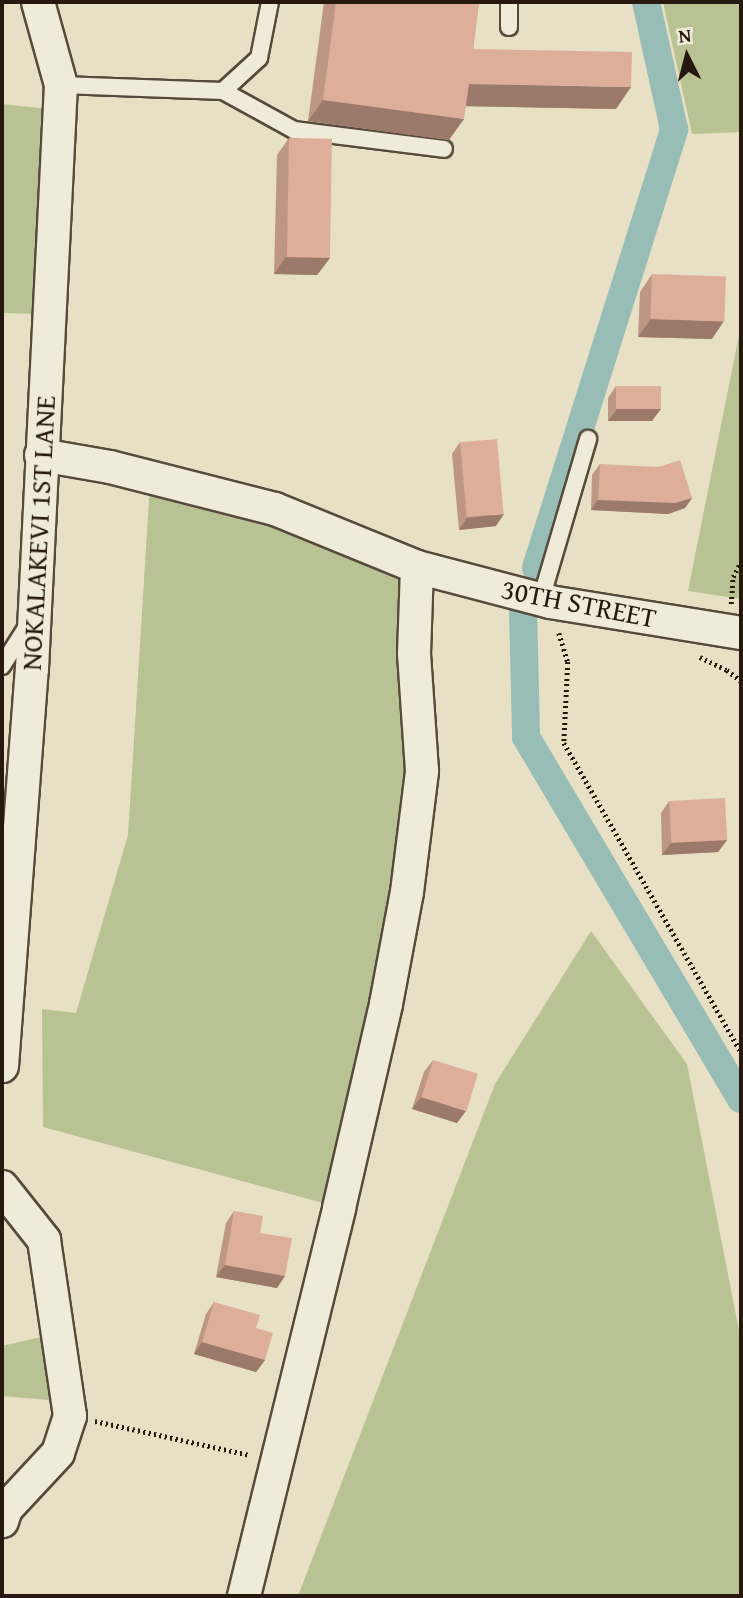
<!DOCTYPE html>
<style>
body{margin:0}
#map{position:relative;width:743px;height:1598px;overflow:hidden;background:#e8e0c4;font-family:"Gentium Book Plus",serif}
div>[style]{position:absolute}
.green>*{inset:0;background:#b8c293}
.canal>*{height:28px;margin:-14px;padding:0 14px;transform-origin:14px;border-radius:14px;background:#97bdb6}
.path>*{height:4.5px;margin-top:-2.25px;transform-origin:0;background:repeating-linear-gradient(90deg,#26180e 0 2px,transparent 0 5.5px)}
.roads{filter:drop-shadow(2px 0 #564a3c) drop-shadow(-2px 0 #564a3c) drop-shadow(0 2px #564a3c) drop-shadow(0 -2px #564a3c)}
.lane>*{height:16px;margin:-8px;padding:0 8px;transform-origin:8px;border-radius:8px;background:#f0ebd9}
.street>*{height:32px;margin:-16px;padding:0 16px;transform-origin:16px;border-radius:16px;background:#f0ebd9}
.wall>*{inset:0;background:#be9684}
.shaded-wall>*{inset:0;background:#9b7a6c}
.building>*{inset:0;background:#ddae9a;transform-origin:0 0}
span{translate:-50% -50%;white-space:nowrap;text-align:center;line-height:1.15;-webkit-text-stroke:5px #f0ebd9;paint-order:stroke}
.street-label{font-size:28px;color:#26180e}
.frame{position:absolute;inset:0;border:4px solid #26180e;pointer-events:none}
.north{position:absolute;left:652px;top:21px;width:70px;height:70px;-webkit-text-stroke:5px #f0ebd9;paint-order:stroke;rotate:354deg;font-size:19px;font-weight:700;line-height:28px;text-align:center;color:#26180e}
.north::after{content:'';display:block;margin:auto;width:24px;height:32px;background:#26180e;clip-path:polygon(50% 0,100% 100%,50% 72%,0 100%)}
</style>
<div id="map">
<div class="green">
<div style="clip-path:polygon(663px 2px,741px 2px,741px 132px,692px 134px)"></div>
<div style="clip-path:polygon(2px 104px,48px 109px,38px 314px,2px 313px)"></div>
<div style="clip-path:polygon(741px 325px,741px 599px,688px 591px)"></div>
<div style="clip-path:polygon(150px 485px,282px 514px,400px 573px,410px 778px,375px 1004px,323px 1203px,43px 1127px,42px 1009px,76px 1013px,128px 835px)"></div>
<div style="clip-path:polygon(591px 931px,687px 1064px,741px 1341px,741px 1596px,298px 1596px,495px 1084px)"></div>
<div style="clip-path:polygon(45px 1336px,61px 1401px,2px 1396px,2px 1346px)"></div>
</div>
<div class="canal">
<div style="left:536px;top:568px;width:460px;rotate:-72.5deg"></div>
<div style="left:674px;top:129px;width:130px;rotate:-102.4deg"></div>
<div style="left:523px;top:610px;width:127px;rotate:88.6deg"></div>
<div style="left:526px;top:737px;width:421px;rotate:59.3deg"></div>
</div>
<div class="path">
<div style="left:731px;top:604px;width:27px;rotate:-86deg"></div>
<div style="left:733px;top:577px;width:17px;rotate:-62deg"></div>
<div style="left:559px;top:633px;width:30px;rotate:73deg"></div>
<div style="left:568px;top:662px;width:81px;rotate:92.8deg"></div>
<div style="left:564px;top:743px;width:356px;rotate:60.2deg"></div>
<div style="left:700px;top:657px;width:30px;rotate:26deg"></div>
<div style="left:727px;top:670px;width:18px;rotate:38deg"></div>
<div style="left:95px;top:1421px;width:159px;rotate:12.4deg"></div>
</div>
<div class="roads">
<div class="lane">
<div style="left:509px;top:27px;width:25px;rotate:-90deg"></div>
<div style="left:61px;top:85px;width:162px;rotate:2.1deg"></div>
<div style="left:223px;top:91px;width:49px;rotate:-42.5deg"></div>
<div style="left:259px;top:58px;width:57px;rotate:-78.9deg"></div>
<div style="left:223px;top:91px;width:81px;rotate:28.8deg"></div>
<div style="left:294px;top:130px;width:151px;rotate:7.2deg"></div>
<div style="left:541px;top:599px;width:167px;rotate:-73.6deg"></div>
<div style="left:2px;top:666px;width:49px;rotate:-57.6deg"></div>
</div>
<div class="street">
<div style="left:41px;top:455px;width:70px;rotate:9.9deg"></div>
<div style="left:110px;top:467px;width:170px;rotate:14.3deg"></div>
<div style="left:275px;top:509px;width:153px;rotate:22.2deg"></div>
<div style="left:417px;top:567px;width:138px;rotate:14.7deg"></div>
<div style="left:550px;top:602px;width:193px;rotate:9.2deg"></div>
<div style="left:2px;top:1066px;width:398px;rotate:-85.7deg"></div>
<div style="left:32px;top:669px;width:585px;rotate:-87.16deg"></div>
<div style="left:61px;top:85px;width:86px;rotate:-105.5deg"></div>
<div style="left:2px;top:1187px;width:68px;rotate:51.6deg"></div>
<div style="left:44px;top:1240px;width:178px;rotate:81.6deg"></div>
<div style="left:70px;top:1416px;width:39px;rotate:108deg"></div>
<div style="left:58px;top:1453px;width:76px;rotate:132.9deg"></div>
<div style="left:6px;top:1509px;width:13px;rotate:108deg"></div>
<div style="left:244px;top:1596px;width:399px;rotate:-76.2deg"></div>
<div style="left:339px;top:1208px;width:209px;rotate:-77deg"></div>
<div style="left:386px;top:1004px;width:114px;rotate:-79.4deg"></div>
<div style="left:407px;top:892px;width:122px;rotate:-82.9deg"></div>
<div style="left:422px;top:771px;width:117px;rotate:-93.9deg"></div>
<div style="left:414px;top:654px;width:87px;rotate:-88deg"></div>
</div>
</div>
<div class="wall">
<div style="clip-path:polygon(324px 2px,479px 2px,473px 49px,616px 109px,466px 106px,449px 140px,308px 121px)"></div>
<div style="clip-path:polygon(289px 138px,330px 258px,317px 275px,274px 274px,277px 155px)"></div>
<div style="clip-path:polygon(652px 274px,712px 339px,638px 337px,640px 292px)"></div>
<div style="clip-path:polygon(616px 386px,652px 421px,608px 421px,608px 398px)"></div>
<div style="clip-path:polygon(460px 442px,496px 526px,459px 530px,452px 454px)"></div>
<div style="clip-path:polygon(600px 464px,692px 498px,685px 508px,668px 514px,591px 510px,592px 475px)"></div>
<div style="clip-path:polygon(669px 801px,727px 840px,718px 852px,662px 855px,661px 813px)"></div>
<div style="clip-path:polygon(433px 1060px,457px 1123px,412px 1109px,424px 1072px)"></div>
<div style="clip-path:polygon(234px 1211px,260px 1233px,285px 1276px,277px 1288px,216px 1277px,226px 1223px)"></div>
<div style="clip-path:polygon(214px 1302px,256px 1328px,265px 1360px,256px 1372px,194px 1354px,206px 1314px)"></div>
</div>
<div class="shaded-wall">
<div style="clip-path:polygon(469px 84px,631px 87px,616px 109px,454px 106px)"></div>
<div style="clip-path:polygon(323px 100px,464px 119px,449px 140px,308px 121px)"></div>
<div style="clip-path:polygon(286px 257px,330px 258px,317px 275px,274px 274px)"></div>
<div style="clip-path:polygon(651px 319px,724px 321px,712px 339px,638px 337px)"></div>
<div style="clip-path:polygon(617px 409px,661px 409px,652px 421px,608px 421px)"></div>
<div style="clip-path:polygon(692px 498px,685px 508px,668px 514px,591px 510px,598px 500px)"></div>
<div style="clip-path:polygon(504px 514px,496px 526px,459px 530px,467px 518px)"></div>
<div style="clip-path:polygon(727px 840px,718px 852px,662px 855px,671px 843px)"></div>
<div style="clip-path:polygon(421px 1097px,466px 1111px,457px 1123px,412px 1109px)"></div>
<div style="clip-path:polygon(225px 1265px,285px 1276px,277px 1288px,216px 1277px)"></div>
<div style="clip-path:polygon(202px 1342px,265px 1360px,256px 1372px,194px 1354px)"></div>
</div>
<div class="building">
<div style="clip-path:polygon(336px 2px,479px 2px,473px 49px,632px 52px,631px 87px,469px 84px,464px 119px,323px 100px)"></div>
<div style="left:289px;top:138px;width:43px;height:119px;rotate:1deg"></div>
<div style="left:652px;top:274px;width:74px;height:45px;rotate:2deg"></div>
<div style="left:616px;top:386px;width:45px;height:23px"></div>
<div style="left:497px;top:439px;width:75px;height:37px;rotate:85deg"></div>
<div style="clip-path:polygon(680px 460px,692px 498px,675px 503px,598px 500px,600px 464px,658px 467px)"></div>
<div style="left:725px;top:798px;width:42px;height:56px;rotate:87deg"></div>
<div style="left:433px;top:1060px;width:47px;height:39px;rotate:17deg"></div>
<div style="clip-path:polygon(234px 1211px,263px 1216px,260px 1233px,292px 1238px,285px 1276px,225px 1265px)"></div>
<div style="clip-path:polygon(214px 1302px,260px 1315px,256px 1328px,273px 1333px,265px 1360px,202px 1342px)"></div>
</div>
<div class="street-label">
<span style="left:38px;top:533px;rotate:-87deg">NOKALAKEVI 1ST LANE</span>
<span style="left:579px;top:603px;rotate:11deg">30TH STREET</span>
</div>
<div class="frame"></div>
<div class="north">N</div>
</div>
